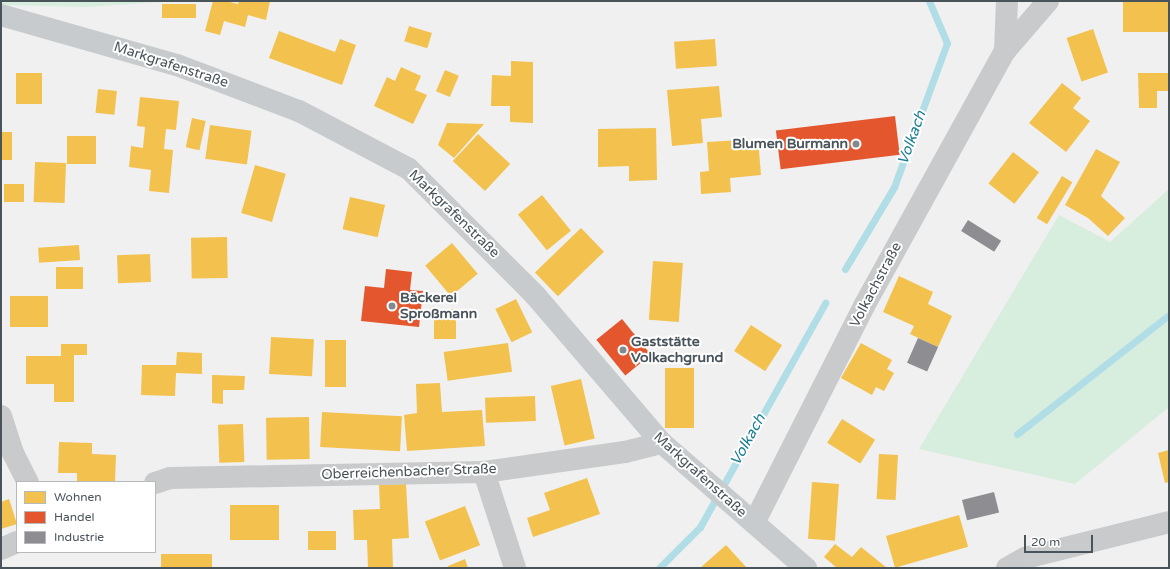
<!DOCTYPE html>
<meta charset="utf-8">
<style>
body{margin:0}
#map{position:relative;width:1170px;height:569px;overflow:hidden;background:#f0f0f0;font-family:"Varela Round",sans-serif}
div>[style]{position:absolute}
.green>*{inset:0;background:#d7edde}
.homes>*{inset:0;background:#f2c14e;transform-origin:0 0}
.shops>*{inset:0;background:#e4572e;transform-origin:0 0}
.industry>*{inset:0;background:#8d8d92;transform-origin:0 0}
.stream>*{height:7px;margin:-3.5px;padding:0 3.5px;transform-origin:3.5px;border-radius:3.5px;background:#b0dde6}
.minor>*{height:22px;margin:-11px;padding:0 11px;transform-origin:11px;border-radius:11px;background:#c8cacb}
.secondary>*{height:22px;margin:-11px;padding:0 11px;transform-origin:11px;border-radius:11px;background:#c8cbcd}
.dots>*{width:11px;height:11px;translate:-50% -50%;box-sizing:border-box;border:2px solid #fff;border-radius:50%}
span{translate:-50% -50%;white-space:nowrap;text-align:center;line-height:1.15;-webkit-text-stroke:4px #fff;paint-order:stroke}
.street-label{font-size:14px;color:#49535a}
.poi-label{font-size:14px;color:#49535a;font-weight:700}
.right{translate:-100% -50%;text-align:right}
.left{translate:0 -50%;text-align:left}
.water-label{font-size:15px;color:#1b7f94;font-style:italic}
.frame{position:absolute;inset:0;border:2px solid #49535a;pointer-events:none}
.legend{position:absolute;left:16px;top:481px;width:140px;height:72px;box-sizing:border-box;background:#fff;border:1px solid #b6babd;margin:0;padding:5px 7px;list-style:none;font-size:12px;color:#49535a}
.legend li{display:flex;align-items:center;gap:8px;height:20px}
.legend b{width:20px;border:1px solid #b6babd}
.scale{position:absolute;left:1024px;top:535px;width:69px;height:18px;box-sizing:border-box;border:2px solid #49535a;border-top:0;padding-left:5px;font-size:12px;line-height:14px;white-space:nowrap;color:#49535a;-webkit-text-stroke:3px #fff;paint-order:stroke}
</style>
<div id="map">
<div class="green">
<div style="clip-path:polygon(1px 1px,178px 1px,85px 7px,1px 5px)"></div>
<div style="clip-path:polygon(1169px 189px,1169px 407px,1075px 484px,919px 449px,1059px 215px,1110px 242px)"></div>
</div>
<div class="homes">
<div style="clip-path:polygon(213px 1px,226px 1px,238px 4px,239px 1px,270px 1px,266px 20px,248px 15px,245px 27px,224px 21px,220px 35px,205px 31px)"></div>
<div style="left:1123px;top:1px;width:46px;height:31px"></div>
<div style="left:162px;top:4px;width:34px;height:14px"></div>
<div style="left:409px;top:26px;width:24px;height:16px;rotate:17deg"></div>
<div style="left:1093px;top:29px;width:46px;height:28px;rotate:71deg"></div>
<div style="clip-path:polygon(279px 31px,335px 52px,340px 39px,356px 45px,342px 85px,269px 58px)"></div>
<div style="left:715px;top:39px;width:27px;height:41px;rotate:86deg"></div>
<div style="clip-path:polygon(511px 61px,533px 62px,533px 123px,510px 122px,510px 106px,491px 106px,492px 75px,511px 76px)"></div>
<div style="clip-path:polygon(401px 67px,421px 76px,415px 90px,427px 95px,413px 124px,374px 106px,387px 77px,395px 81px)"></div>
<div style="left:445px;top:70px;width:15px;height:23px;rotate:23deg"></div>
<div style="left:16px;top:73px;width:26px;height:31px"></div>
<div style="clip-path:polygon(1138px 73px,1169px 73px,1169px 91px,1157px 91px,1157px 108px,1139px 108px)"></div>
<div style="clip-path:polygon(1062px 83px,1081px 98px,1073px 108px,1090px 121px,1066px 152px,1029px 123px)"></div>
<div style="clip-path:polygon(719px 86px,722px 117px,701px 119px,703px 143px,672px 146px,667px 90px)"></div>
<div style="left:98px;top:89px;width:19px;height:24px;rotate:6deg"></div>
<div style="clip-path:polygon(140px 97px,179px 101px,176px 130px,166px 129px,164px 149px,173px 150px,169px 193px,149px 191px,151px 170px,129px 167px,131px 146px,143px 148px,145px 127px,137px 126px)"></div>
<div style="left:192px;top:118px;width:14px;height:30px;rotate:12deg"></div>
<div style="clip-path:polygon(447px 123px,484px 124px,454px 158px,438px 145px)"></div>
<div style="left:210px;top:125px;width:42px;height:34px;rotate:8deg"></div>
<div style="clip-path:polygon(656px 128px,657px 180px,629px 181px,629px 166px,598px 167px,598px 129px)"></div>
<div style="left:1px;top:132px;width:11px;height:28px"></div>
<div style="left:478px;top:134px;width:44px;height:37px;rotate:43deg"></div>
<div style="left:67px;top:136px;width:29px;height:28px"></div>
<div style="clip-path:polygon(758px 139px,761px 175px,730px 178px,731px 192px,701px 194px,700px 172px,709px 171px,707px 142px)"></div>
<div style="clip-path:polygon(1096px 149px,1120px 162px,1101px 196px,1125px 218px,1108px 236px,1088px 218px,1065px 205px)"></div>
<div style="left:1013px;top:152px;width:33px;height:40px;rotate:38deg"></div>
<div style="left:35px;top:162px;width:31px;height:40px;rotate:2deg"></div>
<div style="left:255px;top:165px;width:32px;height:50px;rotate:16deg"></div>
<div style="left:1062px;top:176px;width:12px;height:49px;rotate:31deg"></div>
<div style="left:4px;top:184px;width:20px;height:18px"></div>
<div style="left:542px;top:195px;width:46px;height:31px;rotate:51deg"></div>
<div style="left:350px;top:197px;width:36px;height:33px;rotate:13deg"></div>
<div style="left:581px;top:228px;width:33px;height:64px;rotate:46deg"></div>
<div style="left:227px;top:237px;width:41px;height:36px;rotate:89deg"></div>
<div style="left:452px;top:243px;width:40px;height:35px;rotate:50deg"></div>
<div style="left:79px;top:245px;width:15px;height:41px;rotate:86deg"></div>
<div style="left:150px;top:254px;width:28px;height:33px;rotate:88deg"></div>
<div style="left:653px;top:261px;width:30px;height:59px;rotate:4deg"></div>
<div style="left:83px;top:267px;width:22px;height:27px;rotate:90deg"></div>
<div style="clip-path:polygon(899px 276px,933px 292px,928px 304px,952px 316px,938px 347px,910px 334px,914px 326px,883px 312px)"></div>
<div style="left:10px;top:296px;width:38px;height:31px"></div>
<div style="left:516px;top:299px;width:37px;height:23px;rotate:64deg"></div>
<div style="left:434px;top:309px;width:22px;height:30px"></div>
<div style="left:751px;top:325px;width:37px;height:31px;rotate:33deg"></div>
<div style="left:271px;top:337px;width:43px;height:37px;rotate:3deg"></div>
<div style="left:325px;top:340px;width:21px;height:47px"></div>
<div style="left:508px;top:343px;width:29px;height:65px;rotate:82deg"></div>
<div style="clip-path:polygon(861px 343px,892px 360px,887px 369px,894px 373px,884px 391px,876px 387px,872px 395px,841px 378px)"></div>
<div style="clip-path:polygon(61px 344px,87px 344px,87px 355px,74px 355px,74px 402px,54px 402px,54px 384px,26px 384px,26px 356px,61px 356px)"></div>
<div style="clip-path:polygon(177px 352px,202px 353px,202px 374px,176px 373px,175px 396px,141px 395px,142px 365px,176px 365px)"></div>
<div style="left:694px;top:368px;width:60px;height:29px;rotate:90deg"></div>
<div style="clip-path:polygon(212px 375px,245px 376px,244px 390px,223px 390px,223px 404px,212px 403px)"></div>
<div style="left:581px;top:379px;width:61px;height:31px;rotate:77deg"></div>
<div style="clip-path:polygon(440px 383px,442px 412px,482px 410px,485px 446px,407px 451px,404px 415px,417px 413px,416px 384px)"></div>
<div style="left:535px;top:396px;width:25px;height:50px;rotate:88deg"></div>
<div style="left:322px;top:412px;width:80px;height:35px;rotate:3deg"></div>
<div style="left:309px;top:417px;width:42px;height:43px;rotate:89deg"></div>
<div style="left:842px;top:419px;width:39px;height:28px;rotate:32deg"></div>
<div style="left:243px;top:424px;width:38px;height:25px;rotate:88deg"></div>
<div style="clip-path:polygon(59px 442px,92px 443px,92px 454px,116px 455px,115px 482px,77px 482px,77px 473px,58px 473px)"></div>
<div style="clip-path:polygon(1169px 450px,1169px 482px,1165px 483px,1158px 453px)"></div>
<div style="left:879px;top:454px;width:19px;height:45px;rotate:3deg"></div>
<div style="clip-path:polygon(587px 478px,600px 514px,533px 537px,527px 518px,550px 510px,544px 493px)"></div>
<div style="left:812px;top:482px;width:27px;height:57px;rotate:4deg"></div>
<div style="clip-path:polygon(406px 484px,409px 538px,392px 539px,393px 568px,368px 568px,367px 540px,354px 540px,353px 510px,380px 509px,379px 485px)"></div>
<div style="clip-path:polygon(9px 499px,17px 524px,1px 529px,1px 502px)"></div>
<div style="left:279px;top:505px;width:35px;height:49px;rotate:90deg"></div>
<div style="left:465px;top:506px;width:42px;height:43px;rotate:69deg"></div>
<div style="left:959px;top:515px;width:33px;height:76px;rotate:74deg"></div>
<div style="left:308px;top:531px;width:28px;height:19px"></div>
<div style="clip-path:polygon(835px 544px,852px 557px,861px 547px,887px 568px,837px 568px,824px 557px)"></div>
<div style="clip-path:polygon(726px 545px,747px 568px,700px 568px)"></div>
<div style="left:161px;top:554px;width:51px;height:14px"></div>
<div style="clip-path:polygon(465px 559px,468px 568px,449px 568px,448px 566px)"></div>
</div>
<div class="shops">
<div style="left:895px;top:116px;width:39px;height:120px;rotate:83deg"></div>
<div style="clip-path:polygon(386px 269px,412px 272px,410px 290px,423px 291px,419px 327px,361px 321px,365px 286px,384px 288px)"></div>
<div style="left:622px;top:319px;width:46px;height:33px;rotate:51deg"></div>
</div>
<div class="industry">
<div style="left:968px;top:220px;width:39px;height:13px;rotate:32deg"></div>
<div style="left:918px;top:338px;width:22px;height:27px;rotate:24deg"></div>
<div style="left:994px;top:492px;width:21px;height:33px;rotate:76deg"></div>
</div>
<div class="stream">
<div style="left:845px;top:269px;width:96px;rotate:-59.1deg"></div>
<div style="left:894px;top:187px;width:153px;rotate:-69.8deg"></div>
<div style="left:947px;top:43px;width:46px;rotate:-113.2deg"></div>
<div style="left:1017px;top:434px;width:193px;rotate:-38.1deg"></div>
<div style="left:659px;top:568px;width:58px;rotate:-45deg"></div>
<div style="left:700px;top:527px;width:257px;rotate:-60.8deg"></div>
</div>
<div class="minor">
<div style="left:1005px;top:51px;width:50px;rotate:-87.7deg"></div>
<div style="left:1px;top:416px;width:39px;rotate:72deg"></div>
<div style="left:13px;top:453px;width:33px;rotate:63deg"></div>
<div style="left:484px;top:472px;width:101px;rotate:72.1deg"></div>
<div style="left:155px;top:483px;width:16px;rotate:-18deg"></div>
<div style="left:170px;top:478px;width:314px;rotate:-1.1deg"></div>
<div style="left:484px;top:472px;width:142px;rotate:-8.1deg"></div>
<div style="left:625px;top:452px;width:38px;rotate:-14deg"></div>
<div style="left:754px;top:523px;width:243px;rotate:-63.1deg"></div>
<div style="left:864px;top:306px;width:291px;rotate:-61.1deg"></div>
<div style="left:1005px;top:51px;width:66px;rotate:-49.3deg"></div>
<div style="left:1px;top:549px;width:17px;rotate:-24deg"></div>
<div style="left:1007px;top:568px;width:21px;rotate:-29deg"></div>
<div style="left:1025px;top:558px;width:148px;rotate:-14deg"></div>
</div>
<div class="secondary">
<div style="left:1px;top:15px;width:183px;rotate:15.9deg"></div>
<div style="left:177px;top:65px;width:130px;rotate:20.7deg"></div>
<div style="left:299px;top:111px;width:124px;rotate:27.8deg"></div>
<div style="left:409px;top:169px;width:178px;rotate:45deg"></div>
<div style="left:535px;top:295px;width:195px;rotate:49.4deg"></div>
<div style="left:662px;top:443px;width:191px;rotate:41deg"></div>
</div>
<div class="dots">
<div style="left:856px;top:144px;background:#838a8e"></div>
<div style="left:392px;top:306px;background:#838a8e"></div>
<div style="left:623px;top:350px;background:#838a8e"></div>
</div>
<div class="street-label">
<span style="left:171px;top:65px;rotate:18deg">Markgrafenstraße</span>
<span style="left:454px;top:214px;rotate:44deg">Markgrafenstraße</span>
<span style="left:876px;top:285px;rotate:-62deg">Volkachstraße</span>
<span style="left:409px;top:472px;rotate:-2deg">Oberreichenbacher Straße</span>
<span style="left:700px;top:475px;rotate:42deg">Markgrafenstraße</span>
</div>
<div class="poi-label">
<span class="right" style="left:848px;top:144px">Blumen Burmann</span>
<span class="left" style="left:400px;top:306px">Bäckerei<br>Sproßmann</span>
<span class="left" style="left:631px;top:350px">Gaststätte<br>Volkachgrund</span>
</div>
<div class="water-label">
<span style="left:912px;top:138px;rotate:-70deg">Volkach</span>
<span style="left:748px;top:440px;rotate:-61deg">Volkach</span>
</div>
<div class="frame"></div>
<ul class="legend">
<li><b style="height:11px;background:#f2c14e"></b>Wohnen</li>
<li><b style="height:11px;background:#e4572e"></b>Handel</li>
<li><b style="height:11px;background:#8d8d92"></b>Industrie</li>
</ul>
<div class="scale">20 m</div>
</div>
